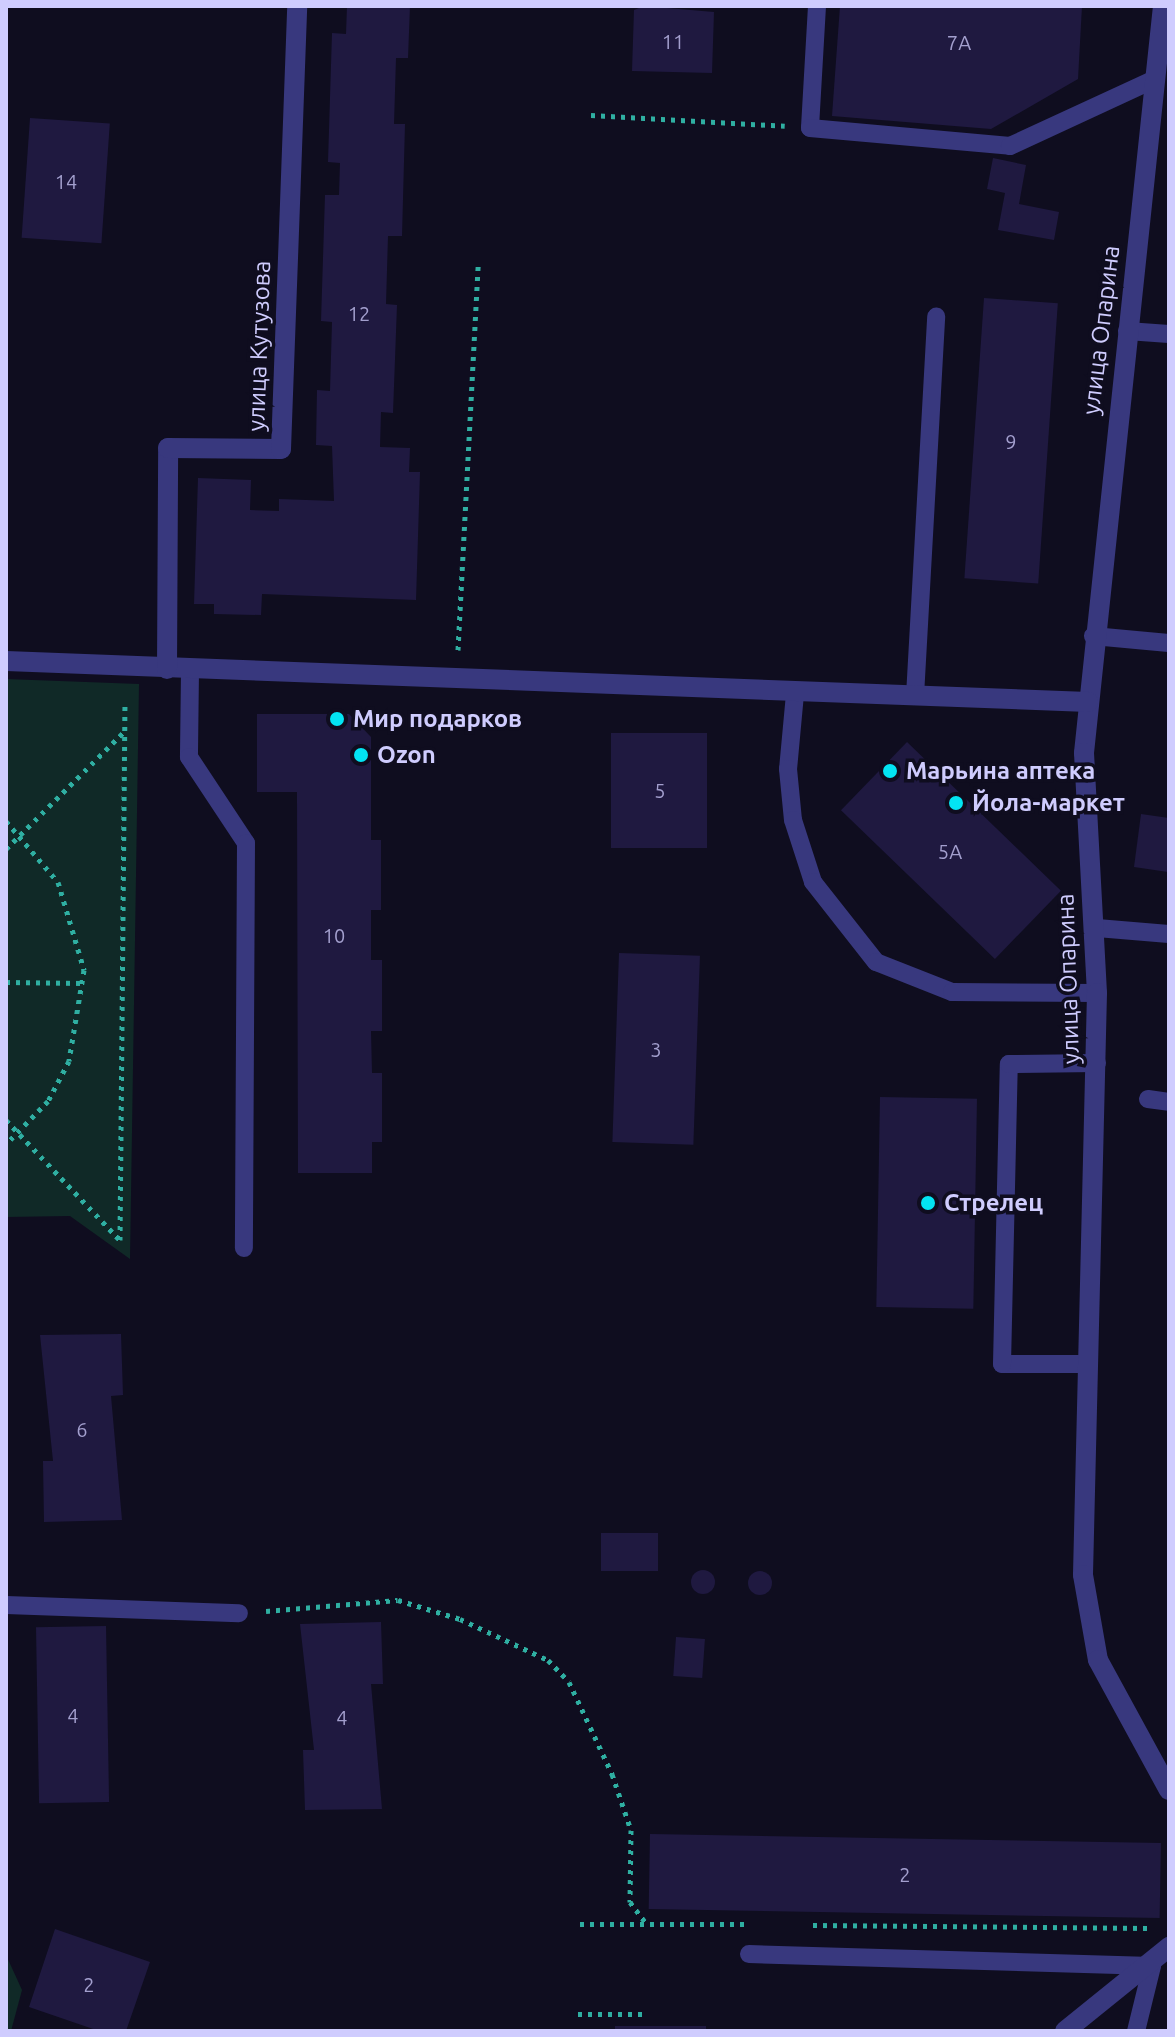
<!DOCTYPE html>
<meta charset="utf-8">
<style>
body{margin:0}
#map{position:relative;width:1175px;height:2037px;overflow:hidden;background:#0f0d1f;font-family:Ubuntu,sans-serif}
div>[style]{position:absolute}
.green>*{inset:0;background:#102927}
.building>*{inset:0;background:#1f1940;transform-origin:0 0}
.round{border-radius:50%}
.path>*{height:5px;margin-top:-2.5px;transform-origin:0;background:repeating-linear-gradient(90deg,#2fafa2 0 4px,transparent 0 10px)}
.lane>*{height:18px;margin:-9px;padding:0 9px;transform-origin:9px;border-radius:9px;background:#38387e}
.street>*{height:20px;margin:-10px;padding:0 10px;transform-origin:10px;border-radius:10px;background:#38387e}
.dots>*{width:22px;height:22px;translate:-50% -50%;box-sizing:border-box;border:4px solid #0f0d1f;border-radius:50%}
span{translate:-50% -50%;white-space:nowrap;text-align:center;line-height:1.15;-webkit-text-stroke:7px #0f0d1f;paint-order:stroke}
.number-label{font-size:20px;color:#a39fce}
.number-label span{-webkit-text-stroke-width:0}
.street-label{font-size:24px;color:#cfccfe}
.poi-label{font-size:24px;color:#cfccfe;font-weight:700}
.left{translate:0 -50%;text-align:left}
.frame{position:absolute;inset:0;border:8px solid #cfccfe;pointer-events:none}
</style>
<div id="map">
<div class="green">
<div style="clip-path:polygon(6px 679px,139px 684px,130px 1259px,70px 1216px,6px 1217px)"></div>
<div style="clip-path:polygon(6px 1955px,22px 1990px,11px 2031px,6px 2031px)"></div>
</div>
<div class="building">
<div style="clip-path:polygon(347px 6px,410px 6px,408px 58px,396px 58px,394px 124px,405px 124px,402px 236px,388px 236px,386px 304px,397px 305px,393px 413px,381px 412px,380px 447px,410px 448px,409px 472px,420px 472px,416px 600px,262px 594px,261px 615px,214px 614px,214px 604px,194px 604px,198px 478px,251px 480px,250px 510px,279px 511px,279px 499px,334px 501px,332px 446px,316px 445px,317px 390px,330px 391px,332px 322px,321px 321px,325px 195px,339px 195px,340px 163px,328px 162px,332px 33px,346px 34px)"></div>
<div style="clip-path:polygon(644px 6px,714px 12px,712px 73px,632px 71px,634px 10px)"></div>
<div style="clip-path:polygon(840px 6px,1082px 6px,1078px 79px,991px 129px,832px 116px)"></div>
<div style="left:30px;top:118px;width:80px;height:120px;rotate:4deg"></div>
<div style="clip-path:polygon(993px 158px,1026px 165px,1019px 204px,1059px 212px,1054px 240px,998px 230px,1005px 193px,987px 189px)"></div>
<div style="left:984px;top:298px;width:74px;height:281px;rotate:4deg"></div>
<div style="clip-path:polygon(257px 714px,349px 714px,371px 737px,371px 840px,381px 840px,381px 910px,371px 910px,371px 960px,382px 960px,382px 1031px,371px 1031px,372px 1073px,382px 1073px,382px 1142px,372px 1142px,372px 1173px,298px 1173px,297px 792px,257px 792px)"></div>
<div style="left:611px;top:733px;width:96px;height:115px"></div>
<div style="left:907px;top:742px;width:214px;height:95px;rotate:44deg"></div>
<div style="clip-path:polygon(1141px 814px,1169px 818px,1168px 872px,1134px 867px)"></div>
<div style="left:619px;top:953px;width:81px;height:189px;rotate:2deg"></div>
<div style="left:880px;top:1097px;width:97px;height:210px;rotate:1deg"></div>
<div style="clip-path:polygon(121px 1334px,123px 1395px,111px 1396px,122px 1520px,44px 1522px,43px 1461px,53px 1461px,40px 1335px)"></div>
<div style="left:601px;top:1533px;width:57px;height:38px"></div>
<div class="round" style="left:691px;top:1570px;width:24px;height:24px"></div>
<div class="round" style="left:748px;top:1571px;width:24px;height:24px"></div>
<div style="clip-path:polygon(381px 1622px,383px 1684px,371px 1684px,382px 1809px,305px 1810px,303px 1750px,314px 1750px,300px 1624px)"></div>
<div style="left:106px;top:1626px;width:176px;height:70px;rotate:89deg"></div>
<div style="left:676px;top:1637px;width:29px;height:39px;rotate:4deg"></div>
<div style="left:650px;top:1834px;width:511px;height:75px;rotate:1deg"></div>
<div style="clip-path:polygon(55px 1929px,150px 1962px,126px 2031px,99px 2031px,29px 2007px)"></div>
<div style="left:615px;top:2026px;width:91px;height:5px"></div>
</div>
<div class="path">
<div style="left:591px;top:115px;width:194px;rotate:3.2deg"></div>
<div style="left:458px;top:650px;width:385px;rotate:-87deg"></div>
<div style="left:6px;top:821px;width:80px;rotate:49.6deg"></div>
<div style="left:58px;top:882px;width:92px;rotate:73.5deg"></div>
<div style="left:84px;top:970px;width:92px;rotate:99.4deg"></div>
<div style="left:69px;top:1061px;width:45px;rotate:117.7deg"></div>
<div style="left:48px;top:1101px;width:60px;rotate:134.3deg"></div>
<div style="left:6px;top:849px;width:166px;rotate:-44.8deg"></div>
<div style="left:6px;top:982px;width:77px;rotate:0.7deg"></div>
<div style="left:6px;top:1120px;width:166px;rotate:46.5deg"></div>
<div style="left:120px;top:1240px;width:539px;rotate:-89.47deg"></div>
<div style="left:266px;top:1611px;width:132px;rotate:-4.8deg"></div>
<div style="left:398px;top:1600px;width:65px;rotate:17deg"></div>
<div style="left:460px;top:1619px;width:97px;rotate:25deg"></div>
<div style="left:548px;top:1660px;width:30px;rotate:46deg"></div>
<div style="left:569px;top:1682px;width:102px;rotate:64.9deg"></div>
<div style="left:612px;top:1774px;width:59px;rotate:71.3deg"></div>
<div style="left:631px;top:1830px;width:72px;rotate:90.8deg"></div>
<div style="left:630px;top:1902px;width:26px;rotate:53deg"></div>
<div style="left:580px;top:1924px;width:167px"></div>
<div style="left:813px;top:1925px;width:334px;rotate:0.5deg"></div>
<div style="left:578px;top:2014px;width:68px"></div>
</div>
<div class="lane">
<div style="left:817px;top:6px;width:122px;rotate:93.3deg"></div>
<div style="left:810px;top:128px;width:201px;rotate:5.1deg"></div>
<div style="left:1010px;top:146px;width:160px;rotate:-24.8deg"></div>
<div style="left:1127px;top:331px;width:42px;rotate:4.1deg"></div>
<div style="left:1093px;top:636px;width:76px;rotate:5.3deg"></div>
<div style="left:190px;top:671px;width:86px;rotate:90.7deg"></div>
<div style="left:189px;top:757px;width:103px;rotate:56.5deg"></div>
<div style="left:246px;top:843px;width:405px;rotate:90.3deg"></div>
<div style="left:795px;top:694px;width:75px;rotate:95.3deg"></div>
<div style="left:788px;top:769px;width:51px;rotate:84.4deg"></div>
<div style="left:793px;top:820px;width:65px;rotate:72.1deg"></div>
<div style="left:813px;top:882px;width:102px;rotate:51.8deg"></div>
<div style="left:876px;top:962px;width:82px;rotate:21.5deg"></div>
<div style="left:952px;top:992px;width:145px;rotate:0.4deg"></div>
<div style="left:915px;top:696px;width:380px;rotate:-86.8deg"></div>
<div style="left:1097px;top:928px;width:72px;rotate:4.8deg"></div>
<div style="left:1148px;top:1099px;width:21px;rotate:8deg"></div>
<div style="left:1088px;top:1364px;width:86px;rotate:180deg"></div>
<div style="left:1002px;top:1364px;width:300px;rotate:-88.7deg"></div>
<div style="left:1009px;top:1064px;width:88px;rotate:-0.7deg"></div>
<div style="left:6px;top:1605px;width:233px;rotate:2deg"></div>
<div style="left:749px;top:1954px;width:403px;rotate:1.7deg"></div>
<div style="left:1152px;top:1966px;width:67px;rotate:103.8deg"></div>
</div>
<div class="street">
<div style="left:1163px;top:6px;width:751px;rotate:96.04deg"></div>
<div style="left:1084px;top:753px;width:240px;rotate:86.9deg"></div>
<div style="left:1097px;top:993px;width:582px;rotate:91.38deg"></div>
<div style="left:1083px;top:1575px;width:86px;rotate:80deg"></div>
<div style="left:1098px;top:1660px;width:148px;rotate:61.4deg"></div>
<div style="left:6px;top:661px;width:1083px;rotate:2.17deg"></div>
<div style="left:167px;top:669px;width:221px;rotate:-89.7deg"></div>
<div style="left:168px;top:448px;width:113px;rotate:0.5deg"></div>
<div style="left:281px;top:449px;width:443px;rotate:-87.9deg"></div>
<div style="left:1065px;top:2031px;width:134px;rotate:-38.9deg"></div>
</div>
<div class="dots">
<div style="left:337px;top:719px;background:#03e4f3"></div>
<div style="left:361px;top:755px;background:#03e4f3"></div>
<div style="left:890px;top:771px;background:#03e4f3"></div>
<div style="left:956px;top:803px;background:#03e4f3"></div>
<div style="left:928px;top:1203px;background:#03e4f3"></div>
</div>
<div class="number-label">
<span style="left:673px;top:41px">11</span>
<span style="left:959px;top:42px">7А</span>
<span style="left:66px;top:181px">14</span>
<span style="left:359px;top:313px">12</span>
<span style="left:1011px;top:441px">9</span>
<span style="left:660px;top:790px">5</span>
<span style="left:950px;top:851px">5А</span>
<span style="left:334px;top:935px">10</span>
<span style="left:656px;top:1049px">3</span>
<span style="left:82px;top:1429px">6</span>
<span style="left:73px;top:1715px">4</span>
<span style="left:342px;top:1717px">4</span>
<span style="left:905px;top:1874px">2</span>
<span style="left:89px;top:1984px">2</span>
</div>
<div class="street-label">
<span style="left:1101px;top:330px;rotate:-83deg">улица Опарина</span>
<span style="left:259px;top:346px;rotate:-88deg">улица Кутузова</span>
<span style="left:1068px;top:979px;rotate:-92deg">улица Опарина</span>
</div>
<div class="poi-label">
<span class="left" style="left:353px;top:719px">Мир подарков</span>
<span class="left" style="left:377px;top:755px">Ozon</span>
<span class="left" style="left:906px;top:771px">Марьина аптека</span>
<span class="left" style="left:972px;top:803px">Йола-маркет</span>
<span class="left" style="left:944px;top:1203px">Стрелец</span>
</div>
<div class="frame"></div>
</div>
